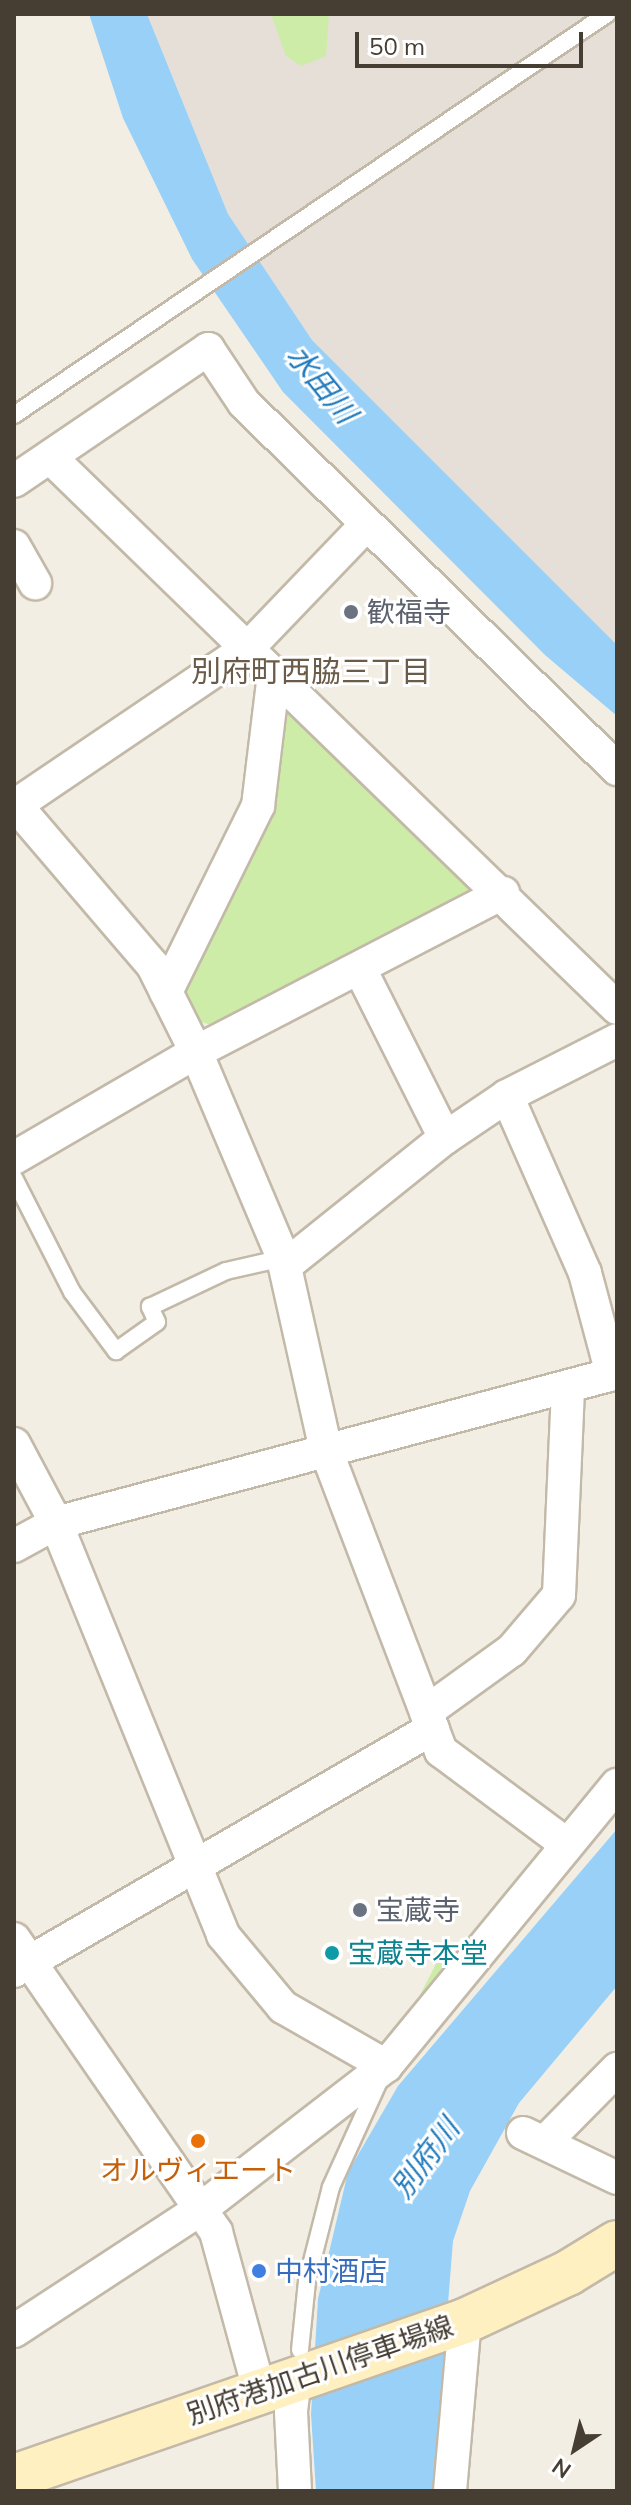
<!DOCTYPE html>
<meta charset="utf-8">
<style>
body{margin:0}
#map{position:relative;width:631px;height:2505px;overflow:hidden;background:#f3eee3;font-family:Mulish,"Noto Sans JP",sans-serif}
div>[style]{position:absolute}
.industrial>*{inset:0;background:#e5dfd8}
.green>*{inset:0;background:#cdeca7;transform-origin:0 0}
.water>*{inset:0;background:#98d0f7}
.roads{filter:drop-shadow(2px 0 #c3b9a8) drop-shadow(-2px 0 #c3b9a8) drop-shadow(0 2px #c3b9a8) drop-shadow(0 -2px #c3b9a8)}
.service>*{height:16px;margin:-8px;padding:0 8px;transform-origin:8px;border-radius:8px;background:#fff}
.minor>*{height:32px;margin:-16px;padding:0 16px;transform-origin:16px;border-radius:16px;background:#fff}
.secondary>*{height:44px;margin:-22px;padding:0 22px;transform-origin:22px;border-radius:22px;background:#fff0c1}
.dots>*{width:22px;height:22px;translate:-50% -50%;box-sizing:border-box;border:4px solid #fff;border-radius:50%}
span{translate:-50% -50%;white-space:nowrap;text-align:center;line-height:1.15;-webkit-text-stroke:6px #fff;paint-order:stroke}
.worship-label{font-size:28px;color:#5b616d}
.left{translate:0 -50%;text-align:left}
.culture-label{font-size:28px;color:#0d838f}
.food-label{font-size:28px;color:#c56008}
.shop-label{font-size:28px;color:#366cbe}
.street-label{font-size:28px;color:#463e33}
.water-label{font-size:30px;color:#227bbc;font-style:italic}
.neighbourhood-label{font-size:30px;color:#6a5c49}
.frame{position:absolute;inset:0;border:16px solid #463e33;pointer-events:none}
.north{position:absolute;left:535px;top:2409px;width:80px;height:80px;-webkit-text-stroke:6px #fff;paint-order:stroke;rotate:215deg;font-size:22px;font-weight:700;line-height:32px;text-align:center;color:#463e33}
.north::after{content:'';display:block;margin:auto;width:28px;height:36px;background:#463e33;clip-path:polygon(50% 0,100% 100%,50% 72%,0 100%)}
.scale{position:absolute;left:355px;top:32px;width:228px;height:36px;box-sizing:border-box;border:4px solid #463e33;border-top:0;padding-left:10px;font-size:24px;line-height:28px;white-space:nowrap;color:#463e33;-webkit-text-stroke:6px #fff;paint-order:stroke}
</style>
<div id="map">
<div class="industrial">
<div style="clip-path:polygon(147px 14px,617px 14px,617px 645px,312px 340px,228px 214px)"></div>
</div>
<div class="green">
<div style="clip-path:polygon(271px 14px,329px 14px,326px 56px,301px 66px,286px 56px)"></div>
<div style="clip-path:polygon(281px 698px,471px 884px,463px 900px,211px 1025px,195px 1020px,177px 981px)"></div>
<div style="left:444px;top:1948px;width:7px;height:115px;rotate:27deg"></div>
</div>
<div class="water">
<div style="clip-path:polygon(89px 14px,147px 14px,228px 214px,312px 340px,617px 645px,617px 716px,545px 655px,283px 392px,192px 259px,123px 118px)"></div>
<div style="clip-path:polygon(617px 1829px,617px 1986px,519px 2103px,470px 2191px,453px 2241px,433px 2491px,316px 2491px,311px 2414px,318px 2299px,348px 2172px,398px 2086px)"></div>
</div>
<div class="roads">
<div class="service">
<div style="left:14px;top:415px;width:716px;rotate:-34.07deg"></div>
<div style="left:14px;top:1178px;width:128px;rotate:63deg"></div>
<div style="left:72px;top:1292px;width:74px;rotate:53.3deg"></div>
<div style="left:116px;top:1351px;width:50px;rotate:-35.3deg"></div>
<div style="left:157px;top:1322px;width:17px;rotate:-115deg"></div>
<div style="left:150px;top:1307px;width:84px;rotate:-25.3deg"></div>
<div style="left:226px;top:1271px;width:58px;rotate:-12.8deg"></div>
<div style="left:300px;top:2350px;width:69px;rotate:-84.2deg"></div>
<div style="left:307px;top:2281px;width:97px;rotate:-75.7deg"></div>
<div style="left:331px;top:2187px;width:121px;rotate:-65.6deg"></div>
</div>
<div class="minor">
<div style="left:51px;top:458px;width:789px;rotate:44.18deg"></div>
<div style="left:14px;top:481px;width:235px;rotate:-34.2deg"></div>
<div style="left:208px;top:349px;width:65px;rotate:56.3deg"></div>
<div style="left:244px;top:403px;width:523px;rotate:44.46deg"></div>
<div style="left:14px;top:546px;width:43px;rotate:60.4deg"></div>
<div style="left:14px;top:803px;width:214px;rotate:49.5deg"></div>
<div style="left:153px;top:966px;width:96px;rotate:63.4deg"></div>
<div style="left:196px;top:1052px;width:224px;rotate:67.1deg"></div>
<div style="left:283px;top:1258px;width:197px;rotate:77.4deg"></div>
<div style="left:326px;top:1450px;width:322px;rotate:69.1deg"></div>
<div style="left:441px;top:1751px;width:154px;rotate:36.6deg"></div>
<div style="left:16px;top:805px;width:280px;rotate:-34.1deg"></div>
<div style="left:248px;top:648px;width:170px;rotate:-46.2deg"></div>
<div style="left:361px;top:971px;width:187px;rotate:63.3deg"></div>
<div style="left:166px;top:992px;width:208px;rotate:-63.7deg"></div>
<div style="left:258px;top:806px;width:134px;rotate:-83.1deg"></div>
<div style="left:507px;top:1096px;width:193px;rotate:66.2deg"></div>
<div style="left:585px;top:1273px;width:105px;rotate:75deg"></div>
<div style="left:14px;top:1158px;width:211px;rotate:-30.2deg"></div>
<div style="left:196px;top:1052px;width:346px;rotate:-27.4deg"></div>
<div style="left:285px;top:1266px;width:205px;rotate:-38.7deg"></div>
<div style="left:445px;top:1138px;width:75px;rotate:-34.1deg"></div>
<div style="left:507px;top:1096px;width:123px;rotate:-27deg"></div>
<div style="left:14px;top:1444px;width:89px;rotate:62deg"></div>
<div style="left:56px;top:1523px;width:445px;rotate:67.9deg"></div>
<div style="left:223px;top:1935px;width:94px;rotate:50.2deg"></div>
<div style="left:283px;top:2007px;width:119px;rotate:29.8deg"></div>
<div style="left:14px;top:1546px;width:48px;rotate:-28.7deg"></div>
<div style="left:56px;top:1523px;width:581px;rotate:-14.97deg"></div>
<div style="left:426px;top:1712px;width:106px;rotate:-35.8deg"></div>
<div style="left:512px;top:1650px;width:72px;rotate:-49.5deg"></div>
<div style="left:559px;top:1595px;width:207px;rotate:-87.5deg"></div>
<div style="left:14px;top:1939px;width:356px;rotate:55.4deg"></div>
<div style="left:216px;top:2232px;width:163px;rotate:74.7deg"></div>
<div style="left:14px;top:1971px;width:484px;rotate:-30.1deg"></div>
<div style="left:523px;top:2133px;width:104px;rotate:25.6deg"></div>
<div style="left:545px;top:2142px;width:103px;rotate:-45.4deg"></div>
<div style="left:14px;top:2331px;width:225px;rotate:-33.2deg"></div>
<div style="left:202px;top:2208px;width:232px;rotate:-37.7deg"></div>
<div style="left:386px;top:2066px;width:364px;rotate:-50.6deg"></div>
<div style="left:295px;top:2491px;width:80px;rotate:-92.9deg"></div>
<div style="left:291px;top:2411px;width:33px;rotate:-83deg"></div>
<div style="left:450px;top:2491px;width:171px;rotate:-85deg"></div>
</div>
<div class="secondary">
<div style="left:14px;top:2477px;width:477px;rotate:-19.1deg"></div>
<div style="left:465px;top:2321px;width:114px;rotate:-25deg"></div>
<div style="left:568px;top:2273px;width:57px;rotate:-31.5deg"></div>
</div>
</div>
<div class="dots">
<div style="left:351px;top:612px;background:#6b7280"></div>
<div style="left:360px;top:1910px;background:#6b7280"></div>
<div style="left:332px;top:1953px;background:#0f9aa8"></div>
<div style="left:198px;top:2141px;background:#e8710a"></div>
<div style="left:259px;top:2271px;background:#3f7fe0"></div>
</div>
<div class="worship-label">
<span class="left" style="left:367px;top:612px">歓福寺</span>
<span class="left" style="left:376px;top:1910px">宝蔵寺</span>
</div>
<div class="culture-label">
<span class="left" style="left:348px;top:1953px">宝蔵寺本堂</span>
</div>
<div class="food-label">
<span style="left:198px;top:2170px">オルヴィエート</span>
</div>
<div class="shop-label">
<span class="left" style="left:275px;top:2271px">中村酒店</span>
</div>
<div class="street-label">
<span style="left:320px;top:2370px;rotate:-19deg">別府港加古川停車場線</span>
</div>
<div class="water-label">
<span style="left:322px;top:384px;rotate:51deg">水田川</span>
<span style="left:425px;top:2158px;rotate:-53deg">別府川</span>
</div>
<div class="neighbourhood-label">
<span style="left:311px;top:671px">別府町西脇三丁目</span>
</div>
<div class="frame"></div>
<div class="north">N</div>
<div class="scale">50 m</div>
</div>
